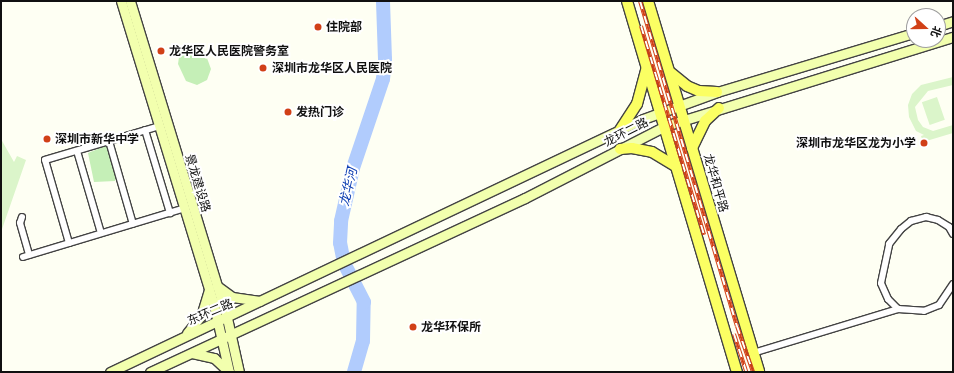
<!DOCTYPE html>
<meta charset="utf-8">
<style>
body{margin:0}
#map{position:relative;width:954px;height:373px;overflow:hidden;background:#fefff3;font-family:Merriweather,"Noto Sans SC",serif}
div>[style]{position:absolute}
.green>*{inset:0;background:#c5efb7}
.pitch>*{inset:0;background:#dbf5ca;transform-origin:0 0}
.river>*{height:14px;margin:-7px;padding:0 7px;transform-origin:7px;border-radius:7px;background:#b1ccfd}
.roads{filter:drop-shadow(1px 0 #434343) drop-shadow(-1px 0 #434343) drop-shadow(0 1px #434343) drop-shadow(0 -1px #434343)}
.minor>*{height:6px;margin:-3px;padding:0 3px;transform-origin:3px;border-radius:3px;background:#fff}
.secondary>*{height:9px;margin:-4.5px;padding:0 4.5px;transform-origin:4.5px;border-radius:4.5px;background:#f2ffae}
.primary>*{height:10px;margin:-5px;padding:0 5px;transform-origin:5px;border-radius:5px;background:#fbff63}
.rail>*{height:4px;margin-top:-2px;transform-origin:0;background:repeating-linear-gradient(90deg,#fff 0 8px,#d14017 0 16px);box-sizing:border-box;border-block:1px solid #d14017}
.dots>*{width:11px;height:11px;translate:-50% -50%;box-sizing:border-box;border:2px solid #fff;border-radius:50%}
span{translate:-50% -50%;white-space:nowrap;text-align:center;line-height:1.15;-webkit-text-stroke:4px #fff;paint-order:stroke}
.poi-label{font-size:12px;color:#101010;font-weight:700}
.left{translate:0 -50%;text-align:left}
.right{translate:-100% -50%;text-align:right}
.street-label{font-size:12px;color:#101010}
.water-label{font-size:13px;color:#0a3bb1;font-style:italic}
.frame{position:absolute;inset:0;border:2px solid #101010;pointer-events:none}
.north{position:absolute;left:906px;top:8px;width:40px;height:40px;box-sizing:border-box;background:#fff;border:1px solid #9f9f9f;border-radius:50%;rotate:111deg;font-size:11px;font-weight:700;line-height:16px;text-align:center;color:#101010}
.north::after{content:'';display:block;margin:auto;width:14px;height:18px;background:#d14017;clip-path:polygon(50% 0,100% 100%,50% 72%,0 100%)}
</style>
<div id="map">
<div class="green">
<div style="clip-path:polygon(192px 44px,204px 50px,211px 69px,207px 80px,197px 85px,186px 81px,178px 64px,180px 50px)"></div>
<div style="clip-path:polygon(108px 145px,117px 175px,115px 181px,94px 182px,88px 153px)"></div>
</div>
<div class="pitch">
<div style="clip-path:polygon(953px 77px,953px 85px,928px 91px,915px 107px,918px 120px,923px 127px,933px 131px,953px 125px,953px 133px,923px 142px,921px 136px,924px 135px,916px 131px,909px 117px,908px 105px,912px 94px,921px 85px)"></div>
<div style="left:937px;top:97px;width:24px;height:16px;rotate:71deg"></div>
<div style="clip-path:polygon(1px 139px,14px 162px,17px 156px,26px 160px,1px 232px)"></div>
</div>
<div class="river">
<div style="left:354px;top:372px;width:32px;rotate:-74deg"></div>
<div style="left:363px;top:341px;width:39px;rotate:-89deg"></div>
<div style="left:364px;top:302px;width:44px;rotate:-117.1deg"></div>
<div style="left:344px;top:263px;width:20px;rotate:-101deg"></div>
<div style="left:340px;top:243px;width:22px;rotate:-87deg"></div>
<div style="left:341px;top:221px;width:54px;rotate:-77.2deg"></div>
<div style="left:353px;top:168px;width:94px;rotate:-71.4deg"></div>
<div style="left:383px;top:79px;width:20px;rotate:-84deg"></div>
<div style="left:385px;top:59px;width:58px;rotate:-92deg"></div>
</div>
<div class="roads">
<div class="minor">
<div style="left:145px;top:130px;width:87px;rotate:73.2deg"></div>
<div style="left:109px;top:141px;width:86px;rotate:73.9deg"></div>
<div style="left:77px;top:151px;width:85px;rotate:73.7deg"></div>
<div style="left:22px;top:217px;width:6px;rotate:108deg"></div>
<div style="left:20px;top:223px;width:33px;rotate:74deg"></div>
<div style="left:69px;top:243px;width:86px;rotate:-106.1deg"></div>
<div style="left:45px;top:160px;width:120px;rotate:-16.5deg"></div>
<div style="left:23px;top:257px;width:169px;rotate:-16.8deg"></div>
<div style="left:898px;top:309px;width:14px;rotate:-135deg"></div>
<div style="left:888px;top:299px;width:17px;rotate:-114deg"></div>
<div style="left:881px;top:283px;width:40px;rotate:-78deg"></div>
<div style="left:889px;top:244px;width:19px;rotate:-51deg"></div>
<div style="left:901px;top:229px;width:13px;rotate:-39deg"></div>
<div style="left:911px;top:221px;width:16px;rotate:-15deg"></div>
<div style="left:926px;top:217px;width:12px;rotate:14deg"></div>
<div style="left:938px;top:220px;width:13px;rotate:32deg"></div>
<div style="left:949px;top:227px;width:8px;rotate:60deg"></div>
<div style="left:753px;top:353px;width:152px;rotate:-16.9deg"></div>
<div style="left:898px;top:309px;width:26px;rotate:4deg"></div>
<div style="left:924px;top:311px;width:16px;rotate:-22deg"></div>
<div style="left:939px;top:305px;width:25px;rotate:-56deg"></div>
</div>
<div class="secondary">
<div style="left:121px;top:1px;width:314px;rotate:73deg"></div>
<div style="left:213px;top:301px;width:73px;rotate:77.3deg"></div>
<div style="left:130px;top:1px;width:332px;rotate:73deg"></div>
<div style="left:227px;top:318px;width:55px;rotate:77.5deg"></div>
<div style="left:938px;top:26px;width:16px;rotate:-18deg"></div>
<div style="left:217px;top:286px;width:19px;rotate:36deg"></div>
<div style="left:232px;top:297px;width:28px;rotate:8deg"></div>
<div style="left:187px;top:333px;width:22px;rotate:-51deg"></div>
<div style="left:201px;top:316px;width:27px;rotate:-73deg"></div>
<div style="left:192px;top:353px;width:23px;rotate:13deg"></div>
<div style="left:214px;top:358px;width:21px;rotate:43deg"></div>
<div style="left:110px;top:372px;width:590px;rotate:-25.39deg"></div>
<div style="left:643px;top:119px;width:79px;rotate:-20deg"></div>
<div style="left:717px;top:92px;width:206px;rotate:-16.7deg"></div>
<div style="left:150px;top:372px;width:413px;rotate:-24.9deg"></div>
<div style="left:525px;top:198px;width:157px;rotate:-27.2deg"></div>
<div style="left:665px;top:126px;width:301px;rotate:-17.2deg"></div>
</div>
<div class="primary">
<div style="left:627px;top:1px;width:387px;rotate:73.5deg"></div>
<div style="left:648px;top:1px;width:387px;rotate:73.3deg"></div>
<div style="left:671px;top:73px;width:21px;rotate:39deg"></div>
<div style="left:687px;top:86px;width:13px;rotate:23deg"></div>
<div style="left:699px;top:91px;width:18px;rotate:3deg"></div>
<div style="left:620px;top:130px;width:31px;rotate:-57deg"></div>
<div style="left:637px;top:104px;width:38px;rotate:-75deg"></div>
<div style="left:692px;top:148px;width:30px;rotate:-64deg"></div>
<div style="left:705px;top:121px;width:19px;rotate:-43deg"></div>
<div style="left:620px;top:149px;width:12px;rotate:-5deg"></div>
<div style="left:632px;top:148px;width:20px;rotate:11deg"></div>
<div style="left:652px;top:152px;width:29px;rotate:31deg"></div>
</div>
</div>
<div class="rail">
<div style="left:640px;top:1px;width:339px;rotate:73.4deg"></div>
<div style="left:737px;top:326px;width:49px;rotate:70.8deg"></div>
<div style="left:641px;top:26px;width:218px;rotate:73.2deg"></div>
<div style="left:734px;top:334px;width:40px;rotate:72deg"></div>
</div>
<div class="dots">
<div style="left:318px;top:27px;background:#d14017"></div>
<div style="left:161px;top:51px;background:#d14017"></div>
<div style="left:263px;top:68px;background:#d14017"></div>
<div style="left:288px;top:112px;background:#d14017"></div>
<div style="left:47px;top:139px;background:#d14017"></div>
<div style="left:924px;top:143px;background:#d14017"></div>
<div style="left:413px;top:327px;background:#d14017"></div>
</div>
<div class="poi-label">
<span class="left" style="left:326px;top:27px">住院部</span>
<span class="left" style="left:169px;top:51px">龙华区人民医院警务室</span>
<span class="left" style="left:272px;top:68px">深圳市龙华区人民医院</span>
<span class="left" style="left:296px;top:112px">发热门诊</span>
<span class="left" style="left:55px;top:139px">深圳市新华中学</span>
<span class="right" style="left:916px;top:143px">深圳市龙华区龙为小学</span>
<span class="left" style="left:421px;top:327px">龙华环保所</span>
</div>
<div class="street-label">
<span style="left:626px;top:132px;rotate:-27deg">龙环二路</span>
<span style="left:198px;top:183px;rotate:73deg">景龙建设路</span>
<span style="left:716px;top:183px;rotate:74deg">龙华和平路</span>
<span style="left:210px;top:312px;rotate:-23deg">东环二路</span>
</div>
<div class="water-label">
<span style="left:349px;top:187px;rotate:-77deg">龙华河</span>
</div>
<div class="frame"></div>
<div class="north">北</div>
</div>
